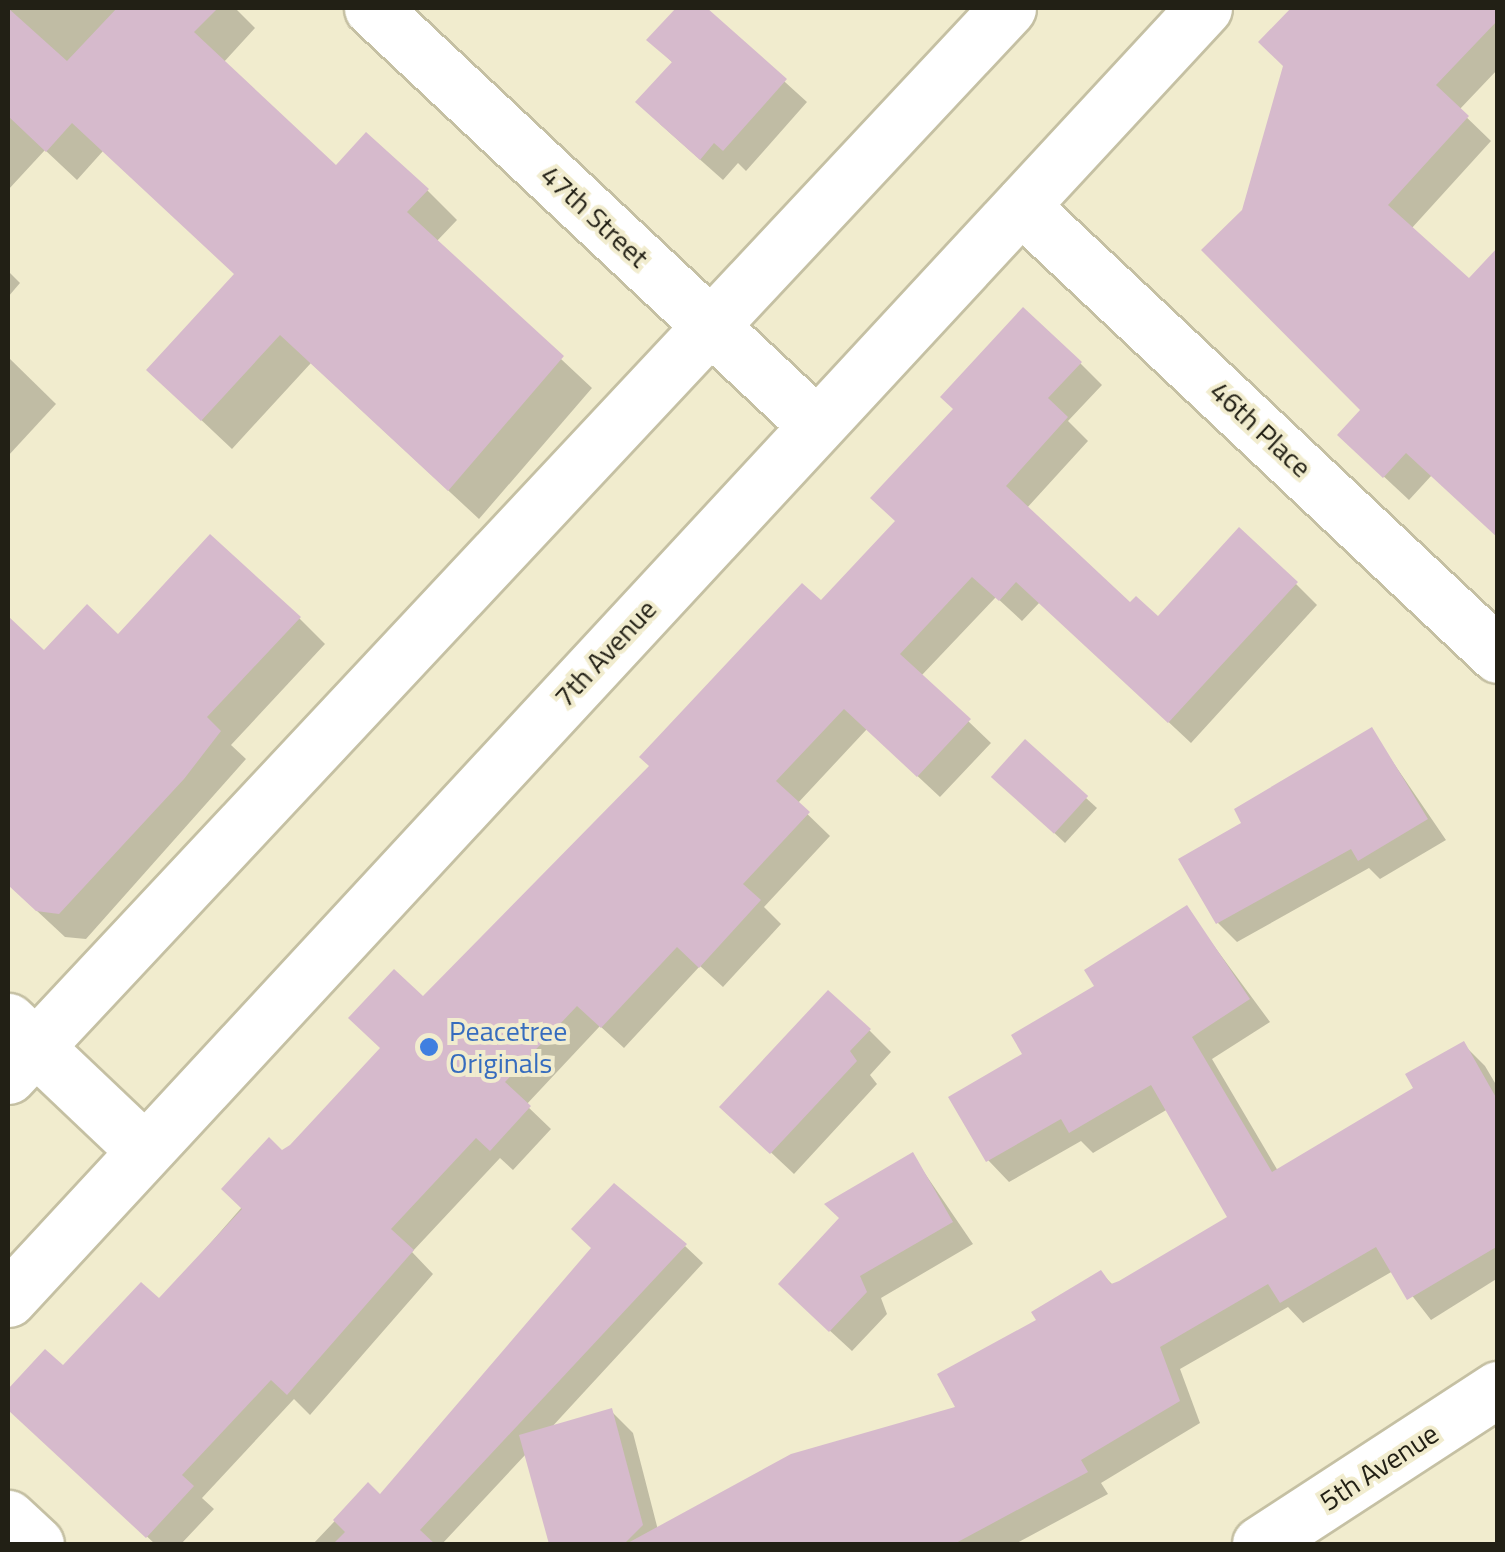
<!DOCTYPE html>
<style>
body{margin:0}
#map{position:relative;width:1505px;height:1552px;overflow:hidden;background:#f1ecce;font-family:"Titillium Web",sans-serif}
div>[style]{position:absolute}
.shadow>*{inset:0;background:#0003}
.building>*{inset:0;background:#d6bacc;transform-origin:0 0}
.roads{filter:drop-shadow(2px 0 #c5c0a3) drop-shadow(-2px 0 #c5c0a3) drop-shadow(0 2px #c5c0a3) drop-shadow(0 -2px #c5c0a3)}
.minor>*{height:55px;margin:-27.5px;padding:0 27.5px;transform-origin:27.5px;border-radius:27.5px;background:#fff}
.tertiary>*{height:55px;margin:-27.5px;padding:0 27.5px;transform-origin:27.5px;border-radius:27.5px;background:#fff}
.dots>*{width:28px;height:28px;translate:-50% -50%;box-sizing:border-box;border:5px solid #f1ecce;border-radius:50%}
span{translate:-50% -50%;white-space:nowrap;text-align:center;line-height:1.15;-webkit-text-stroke:8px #f1ecce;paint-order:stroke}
.street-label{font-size:28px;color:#222015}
.shop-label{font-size:28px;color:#366cbe}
.left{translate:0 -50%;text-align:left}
.frame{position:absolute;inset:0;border:10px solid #222015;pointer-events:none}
</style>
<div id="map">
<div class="shadow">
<div style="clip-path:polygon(8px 8px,235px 8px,255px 28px,223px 63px,337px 168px,427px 190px,457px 220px,436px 242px,592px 388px,479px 519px,311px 363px,232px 449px,179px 399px,237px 275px,103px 151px,77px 180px,45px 150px,8px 190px)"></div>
<div style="clip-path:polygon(679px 8px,703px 8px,807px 102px,746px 171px,738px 163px,723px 180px,660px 124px,674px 64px,650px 40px)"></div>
<div style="clip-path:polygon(1296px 8px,1498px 8px,1498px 69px,1459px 110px,1491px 141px,1411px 229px,1469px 282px,1432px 475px,1409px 500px,1364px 458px,1364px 410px,1244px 211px,1286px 66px,1262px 42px)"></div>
<div style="clip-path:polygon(8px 271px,20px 283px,8px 297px)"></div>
<div style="clip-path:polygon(8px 357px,56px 404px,8px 456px)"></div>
<div style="clip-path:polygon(1080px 363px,1102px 385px,1068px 421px,1088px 441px,1026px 509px,1130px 605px,1158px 619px,1296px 584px,1317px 605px,1191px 743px,1040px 602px,1022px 621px,996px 597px,921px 676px,991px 743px,940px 797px,867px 729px,797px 804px,830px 836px,764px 907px,781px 924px,723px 987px,700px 966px,624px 1048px,600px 1026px,526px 1105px,551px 1129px,513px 1170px,500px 1158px,412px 1252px,433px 1274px,310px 1415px,294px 1399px,202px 1498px,214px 1509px,181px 1544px,155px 1544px,8px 1407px,8px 1393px,45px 1352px,63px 1369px,159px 1302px,423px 1000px,821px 604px)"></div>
<div style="clip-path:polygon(299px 618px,325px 644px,231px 745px,246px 759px,86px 939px,65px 937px,8px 884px,8px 620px,44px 653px)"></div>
<div style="clip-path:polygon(1371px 730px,1446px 840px,1380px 879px,1369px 868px,1237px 942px,1218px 923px,1245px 823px)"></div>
<div style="clip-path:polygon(994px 776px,1086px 798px,1097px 808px,1065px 843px)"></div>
<div style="clip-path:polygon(1186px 908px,1270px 1022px,1212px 1059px,1278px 1171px,1416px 1088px,1463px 1044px,1485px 1066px,1498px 1088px,1498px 1278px,1431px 1320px,1393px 1271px,1303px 1323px,1288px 1307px,1180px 1369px,1200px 1423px,1101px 1483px,1108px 1494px,1015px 1544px,552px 1544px,526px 1454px,442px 1544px,313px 1544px,368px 1486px,381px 1497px,685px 1246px,703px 1263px,550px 1429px,611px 1411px,633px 1433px,658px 1530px,958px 1409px,1039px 1321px,1101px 1273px,1114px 1286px,1231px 1218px,1168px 1109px,1093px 1153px,1081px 1141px,1009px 1182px,988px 1160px,1025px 1055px)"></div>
<div style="clip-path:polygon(869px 1030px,891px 1052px,870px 1075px,877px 1084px,794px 1174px,745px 1128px)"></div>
<div style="clip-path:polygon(913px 1156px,973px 1244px,881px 1298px,887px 1314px,852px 1351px,803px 1306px)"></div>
</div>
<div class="building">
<div style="clip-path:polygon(8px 8px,67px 61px,117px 8px,218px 8px,194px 32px,336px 165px,366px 132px,429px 189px,407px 212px,564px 356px,448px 491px,280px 335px,201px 421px,146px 370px,234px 274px,72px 123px,46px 152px,8px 116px)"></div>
<div style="clip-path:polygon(676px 8px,707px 8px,787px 79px,723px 151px,714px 143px,700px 160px,635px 102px,672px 62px,646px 40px)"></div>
<div style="clip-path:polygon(1291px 8px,1498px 8px,1498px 20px,1436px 85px,1469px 116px,1388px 205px,1469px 278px,1498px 247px,1498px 538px,1406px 453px,1383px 478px,1337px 435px,1360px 410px,1201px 250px,1242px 210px,1283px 66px,1258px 42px)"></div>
<div style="clip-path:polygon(1023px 307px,1082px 362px,1048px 398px,1068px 417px,1006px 486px,1130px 602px,1136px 596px,1158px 616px,1239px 527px,1298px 582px,1168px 723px,1016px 582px,999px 601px,972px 577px,900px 654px,971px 719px,917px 777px,844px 709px,776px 781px,810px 812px,743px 884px,761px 900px,699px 968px,677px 947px,601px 1028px,577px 1006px,505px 1082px,531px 1106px,490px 1151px,476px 1138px,391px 1229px,414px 1250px,287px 1395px,271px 1380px,182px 1475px,194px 1486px,146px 1538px,8px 1410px,8px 1389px,45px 1349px,63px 1365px,141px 1282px,159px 1298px,242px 1209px,221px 1189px,269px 1137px,282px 1150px,290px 1145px,380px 1048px,348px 1018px,394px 969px,423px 996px,649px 766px,639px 757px,802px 583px,821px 600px,895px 521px,870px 498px,953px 409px,940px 397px)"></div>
<div style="clip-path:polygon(210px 534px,301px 617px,207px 717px,221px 731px,184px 779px,59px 914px,36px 911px,8px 885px,8px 616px,44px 650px,87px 604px,118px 634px)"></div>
<div style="clip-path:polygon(1372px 727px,1428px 819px,1358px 861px,1351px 849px,1216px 924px,1178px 859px,1241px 823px,1234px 809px)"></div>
<div style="left:1025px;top:739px;width:85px;height:51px;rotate:42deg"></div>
<div style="clip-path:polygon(1187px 905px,1250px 999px,1192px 1037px,1272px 1172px,1413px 1088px,1405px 1074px,1464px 1041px,1498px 1101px,1498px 1246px,1407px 1300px,1376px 1247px,1280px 1303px,1268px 1284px,1160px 1347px,1180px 1401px,1081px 1460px,1088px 1472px,954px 1544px,626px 1544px,791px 1454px,955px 1407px,937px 1374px,1036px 1320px,1031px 1312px,1101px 1270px,1111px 1284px,1119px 1281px,1227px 1217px,1151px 1085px,1069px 1133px,1061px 1119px,986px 1162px,948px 1097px,1022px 1054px,1011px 1035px,1094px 986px,1084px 970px)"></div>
<div style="clip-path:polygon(828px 990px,871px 1029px,850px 1051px,857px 1061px,770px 1154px,719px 1107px)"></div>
<div style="clip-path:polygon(913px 1152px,953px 1222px,860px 1276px,867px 1292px,829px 1332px,778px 1284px,839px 1218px,824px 1204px)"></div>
<div style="clip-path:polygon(614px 1183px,687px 1244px,420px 1530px,435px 1544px,333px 1544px,345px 1532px,333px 1520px,368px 1482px,380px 1494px,591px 1248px,571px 1229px)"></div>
<div style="clip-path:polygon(612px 1408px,643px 1525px,624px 1544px,549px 1544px,519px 1435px)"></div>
</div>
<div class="roads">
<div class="minor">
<div style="left:372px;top:8px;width:609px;rotate:43.2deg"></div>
<div style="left:1021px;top:206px;width:655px;rotate:43.27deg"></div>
<div style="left:8px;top:1021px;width:186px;rotate:43.5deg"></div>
<div style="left:8px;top:1518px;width:38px;rotate:43deg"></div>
<div style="left:1260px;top:1544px;width:284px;rotate:-33.1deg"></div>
</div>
<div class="tertiary">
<div style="left:8px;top:1076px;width:1463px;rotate:-46.88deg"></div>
<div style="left:8px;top:1299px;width:1760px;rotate:-47.19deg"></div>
</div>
</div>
<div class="dots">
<div style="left:429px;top:1047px;background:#3f7fe0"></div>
</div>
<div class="street-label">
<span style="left:595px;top:216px;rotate:43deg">47th Street</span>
<span style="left:1261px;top:429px;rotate:43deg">46th Place</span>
<span style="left:605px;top:653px;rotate:-47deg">7th Avenue</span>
<span style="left:1379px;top:1467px;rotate:-33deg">5th Avenue</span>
</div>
<div class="shop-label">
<span class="left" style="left:449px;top:1047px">Peacetree<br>Originals</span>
</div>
<div class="frame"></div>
</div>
